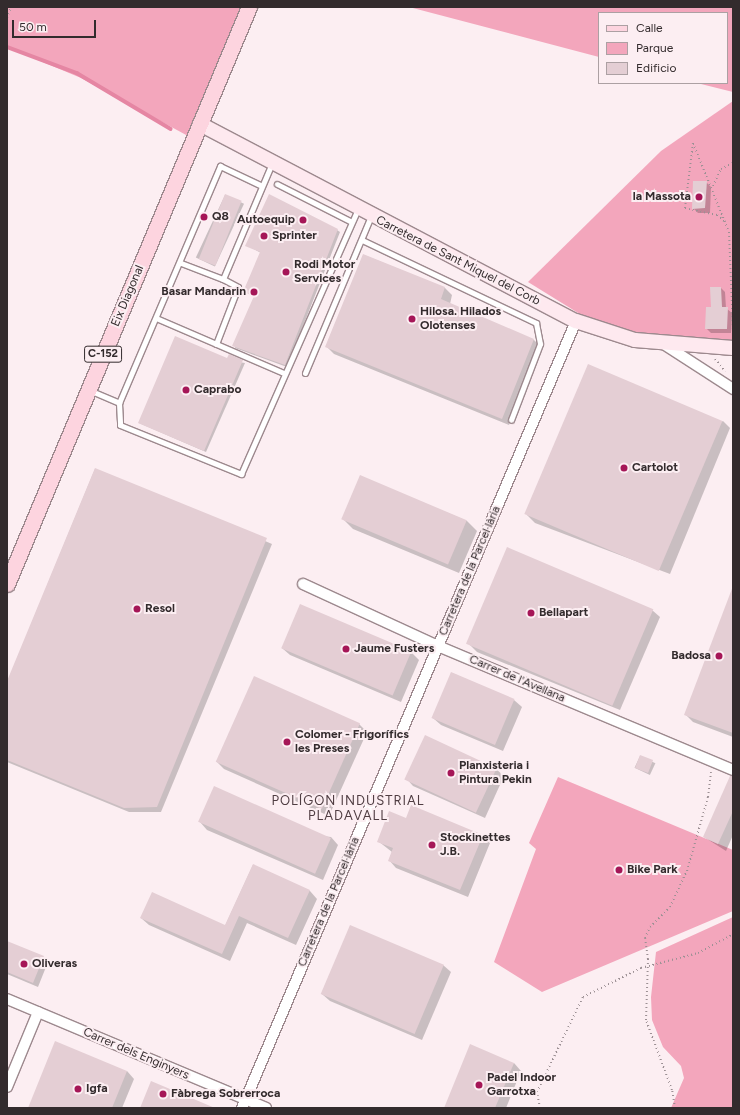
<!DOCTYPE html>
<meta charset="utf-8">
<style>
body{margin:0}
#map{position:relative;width:740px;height:1115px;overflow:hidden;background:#fceef2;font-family:Figtree,sans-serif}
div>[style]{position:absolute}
.green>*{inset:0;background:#f3a6bc}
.shadow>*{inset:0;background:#0003;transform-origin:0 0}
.stream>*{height:3.5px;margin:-1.75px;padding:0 1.75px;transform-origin:1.75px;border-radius:1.75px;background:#e586a3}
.building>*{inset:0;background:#e4ced4;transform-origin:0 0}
.path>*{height:2px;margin-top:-1px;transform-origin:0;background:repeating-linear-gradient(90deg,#9c9094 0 1px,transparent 0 4px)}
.roads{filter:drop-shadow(1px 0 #9d898e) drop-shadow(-1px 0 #9d898e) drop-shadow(0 1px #9d898e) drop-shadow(0 -1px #9d898e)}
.lane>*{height:5px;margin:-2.5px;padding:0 2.5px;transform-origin:2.5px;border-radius:2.5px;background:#fff}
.street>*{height:10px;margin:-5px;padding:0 5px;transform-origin:5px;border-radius:5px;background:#fff}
.secondary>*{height:14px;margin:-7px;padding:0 7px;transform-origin:7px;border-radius:7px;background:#fee9ef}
.primary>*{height:15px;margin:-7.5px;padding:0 7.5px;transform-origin:7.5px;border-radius:7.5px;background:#fdd4df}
.dots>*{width:11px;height:11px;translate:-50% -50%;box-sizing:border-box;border:2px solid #fceef2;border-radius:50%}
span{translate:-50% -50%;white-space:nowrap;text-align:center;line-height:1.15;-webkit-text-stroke:4px #fceef2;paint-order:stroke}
.shield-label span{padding:1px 3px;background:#fceef2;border:1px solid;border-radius:3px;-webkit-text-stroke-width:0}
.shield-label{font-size:11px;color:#332b2d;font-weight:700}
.poi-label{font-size:12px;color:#332b2d;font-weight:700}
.right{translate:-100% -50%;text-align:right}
.left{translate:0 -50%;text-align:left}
.street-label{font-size:12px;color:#332b2d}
.neighbourhood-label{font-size:13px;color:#4f3d42;letter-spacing:1px}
.frame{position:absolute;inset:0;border:8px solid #332b2d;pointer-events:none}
.legend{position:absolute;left:598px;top:12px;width:130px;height:72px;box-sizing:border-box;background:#fceef2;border:1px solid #aca0a3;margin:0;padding:5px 7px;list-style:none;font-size:12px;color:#332b2d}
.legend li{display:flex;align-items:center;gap:8px;height:20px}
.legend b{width:20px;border:1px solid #aca0a3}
.scale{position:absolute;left:12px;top:20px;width:84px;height:18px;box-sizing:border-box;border:2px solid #332b2d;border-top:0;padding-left:5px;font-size:12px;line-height:14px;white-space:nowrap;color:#332b2d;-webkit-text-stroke:3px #fceef2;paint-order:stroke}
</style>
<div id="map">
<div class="green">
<div style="clip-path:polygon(7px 7px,243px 7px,188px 136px,81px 78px,7px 47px)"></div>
<div style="clip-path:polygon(409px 7px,733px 7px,733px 92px,697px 83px,727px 83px,727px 13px,599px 13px,599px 57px)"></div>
<div style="clip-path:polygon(733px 101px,733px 351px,692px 350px,596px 324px,528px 282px,661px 151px)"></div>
<div style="clip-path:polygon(558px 777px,733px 850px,733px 911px,542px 992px,494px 962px,536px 849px,529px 843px)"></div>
<div style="clip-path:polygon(733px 917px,733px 1108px,671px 1108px,684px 1078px,681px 1066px,663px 1047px,652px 1020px,651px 997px,656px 952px)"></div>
</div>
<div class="shadow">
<div style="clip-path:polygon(706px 182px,711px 187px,710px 213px,698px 213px,693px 208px)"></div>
<div style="left:225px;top:195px;width:21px;height:69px;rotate:25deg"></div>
<div style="clip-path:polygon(337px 230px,340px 232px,287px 367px,235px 348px,255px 297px,244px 291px,261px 253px,246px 245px)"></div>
<div style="clip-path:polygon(364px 255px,445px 288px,452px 295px,450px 304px,534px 340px,541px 347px,509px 425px,334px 354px,326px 346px)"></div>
<div style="clip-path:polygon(721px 288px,725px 292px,726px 308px,732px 313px,731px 333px,711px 333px,706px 328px)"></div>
<div style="clip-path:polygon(227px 360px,245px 363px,206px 452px,139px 423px)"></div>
<div style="clip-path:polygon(723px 421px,730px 428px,670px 574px,535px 523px,527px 515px)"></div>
<div style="clip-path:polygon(95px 469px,272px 544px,161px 812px,129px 812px,7px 762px,7px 683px)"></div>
<div style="clip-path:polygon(361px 477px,467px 521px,477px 531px,459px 573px,353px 529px,343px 519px)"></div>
<div style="clip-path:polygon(733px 599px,733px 737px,693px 722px,685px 714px)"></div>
<div style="clip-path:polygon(652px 610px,660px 617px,620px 710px,477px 652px,469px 644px)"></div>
<div style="clip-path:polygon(282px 648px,411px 652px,419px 660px,401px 702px,290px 655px)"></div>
<div style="clip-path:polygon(452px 673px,514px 700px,522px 707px,503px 751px,441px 725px,433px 718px)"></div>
<div style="clip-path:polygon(359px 724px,367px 732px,329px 816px,224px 769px,216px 761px)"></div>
<div style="left:640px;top:756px;width:17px;height:13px;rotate:25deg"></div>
<div style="clip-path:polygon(496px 769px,504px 776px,485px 818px,413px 786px,406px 778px)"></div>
<div style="clip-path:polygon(733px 786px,733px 835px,726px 851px,704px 837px)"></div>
<div style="clip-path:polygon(406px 819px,483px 836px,490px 843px,468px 897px,396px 868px,389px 860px,392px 852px,378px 841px)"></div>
<div style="clip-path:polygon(200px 822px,331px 837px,338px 845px,323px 880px,207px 830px)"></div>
<div style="clip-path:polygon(253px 865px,310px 891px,317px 899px,296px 945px,247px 923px,230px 961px,149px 925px,141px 918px,225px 926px)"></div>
<div style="clip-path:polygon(7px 942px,48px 962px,38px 987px,7px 974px)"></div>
<div style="clip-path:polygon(443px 965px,451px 972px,422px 1040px,330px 1001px,322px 994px)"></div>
<div style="clip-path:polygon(514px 1063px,521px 1071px,506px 1108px,445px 1108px)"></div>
<div style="clip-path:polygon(127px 1071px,134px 1079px,122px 1108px,29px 1108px)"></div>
</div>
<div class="stream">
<div style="left:7px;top:47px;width:75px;rotate:20.4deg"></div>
<div style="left:77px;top:73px;width:109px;rotate:30.8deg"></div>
</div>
<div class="building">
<div style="clip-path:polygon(693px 181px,707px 181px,705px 208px,692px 209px)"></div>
<div style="left:225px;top:194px;width:18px;height:70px;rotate:22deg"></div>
<div style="clip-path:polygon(269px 194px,338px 229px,285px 365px,232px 346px,254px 296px,243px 292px,260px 252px,245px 246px)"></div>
<div style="clip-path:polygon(363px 254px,445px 287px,441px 299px,534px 339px,502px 419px,325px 347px)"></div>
<div style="clip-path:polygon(710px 287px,721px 287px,722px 307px,728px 307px,727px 329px,705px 329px,706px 307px,711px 307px)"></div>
<div style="clip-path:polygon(175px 336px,227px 358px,229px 354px,243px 360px,204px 451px,138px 423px)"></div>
<div style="left:588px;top:364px;width:146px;height:163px;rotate:23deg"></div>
<div style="clip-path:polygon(95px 468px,267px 538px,157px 807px,124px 808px,7px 760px,7px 681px)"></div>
<div style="left:360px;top:475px;width:116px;height:48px;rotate:23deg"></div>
<div style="left:507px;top:547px;width:159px;height:105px;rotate:23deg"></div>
<div style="clip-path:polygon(733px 586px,733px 733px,684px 715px)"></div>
<div style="left:300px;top:604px;width:121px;height:48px;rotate:23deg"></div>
<div style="left:451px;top:672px;width:69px;height:50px;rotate:23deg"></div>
<div style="left:254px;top:676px;width:116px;height:94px;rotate:24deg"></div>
<div style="left:425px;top:735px;width:79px;height:49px;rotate:25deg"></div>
<div style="left:640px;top:755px;width:14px;height:14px;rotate:21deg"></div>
<div style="clip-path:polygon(730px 776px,733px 776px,733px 811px,718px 844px,703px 837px)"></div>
<div style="left:214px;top:786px;width:128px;height:39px;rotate:24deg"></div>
<div style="clip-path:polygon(411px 805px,483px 835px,460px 890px,388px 861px,393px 848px,377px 842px,389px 811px,406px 818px)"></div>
<div style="clip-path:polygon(253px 864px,310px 890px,288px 938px,239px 916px,222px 954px,140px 918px,152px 892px,225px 925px)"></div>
<div style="left:350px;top:925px;width:102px;height:75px;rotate:23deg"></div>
<div style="clip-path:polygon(7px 941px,44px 956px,33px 983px,7px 972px)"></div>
<div style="clip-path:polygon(55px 1041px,127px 1071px,112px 1108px,28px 1108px)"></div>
<div style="clip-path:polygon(470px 1044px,514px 1063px,495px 1108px,444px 1108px)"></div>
<div style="clip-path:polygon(151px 1081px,215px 1108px,140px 1108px)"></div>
</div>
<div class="path">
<div style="left:7px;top:18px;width:12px;rotate:-70deg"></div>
<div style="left:713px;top:186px;width:19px;rotate:-65deg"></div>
<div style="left:721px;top:169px;width:13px;rotate:-27deg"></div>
<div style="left:724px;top:221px;width:9px;rotate:-139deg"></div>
<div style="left:717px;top:215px;width:33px;rotate:-168deg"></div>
<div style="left:685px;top:208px;width:65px;rotate:-83deg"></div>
<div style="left:693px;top:143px;width:96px;rotate:68deg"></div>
<div style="left:729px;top:232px;width:98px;rotate:87.7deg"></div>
<div style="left:715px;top:359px;width:16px;rotate:50deg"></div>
<div style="left:540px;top:1108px;width:16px;rotate:-101deg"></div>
<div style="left:537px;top:1092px;width:106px;rotate:-64.2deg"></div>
<div style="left:583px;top:997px;width:65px;rotate:-26.6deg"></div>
<div style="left:641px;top:968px;width:59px;rotate:-14.7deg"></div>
<div style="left:698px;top:953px;width:40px;rotate:-28deg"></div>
<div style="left:675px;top:1108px;width:18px;rotate:-99deg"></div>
<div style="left:672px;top:1090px;width:75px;rotate:-110.4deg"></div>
<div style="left:646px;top:1020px;width:61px;rotate:-88.1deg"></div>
<div style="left:648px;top:959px;width:21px;rotate:-98deg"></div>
<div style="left:645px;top:938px;width:12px;rotate:-66deg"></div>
<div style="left:650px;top:927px;width:28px;rotate:-45deg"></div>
<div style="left:670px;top:907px;width:40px;rotate:-65deg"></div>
<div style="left:687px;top:871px;width:77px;rotate:-74.2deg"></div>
<div style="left:708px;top:797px;width:25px;rotate:-83deg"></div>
</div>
<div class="roads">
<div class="lane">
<div style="left:277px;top:184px;width:82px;rotate:26.9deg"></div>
<div style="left:362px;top:240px;width:193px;rotate:25.5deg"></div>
<div style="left:536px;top:323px;width:21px;rotate:79deg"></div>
<div style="left:540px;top:344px;width:81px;rotate:110.9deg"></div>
<div style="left:181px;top:263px;width:45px;rotate:20.9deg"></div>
<div style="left:223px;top:279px;width:126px;rotate:-67.1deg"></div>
<div style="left:156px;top:318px;width:139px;rotate:23.3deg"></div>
<div style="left:216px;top:344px;width:61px;rotate:-68.9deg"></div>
<div style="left:238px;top:287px;width:17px;rotate:-152deg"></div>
<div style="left:305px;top:373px;width:170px;rotate:-67.2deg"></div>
<div style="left:89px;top:390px;width:33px;rotate:23deg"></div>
<div style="left:119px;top:403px;width:258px;rotate:-66.9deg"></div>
<div style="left:220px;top:166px;width:44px;rotate:25.4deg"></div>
<div style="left:119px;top:403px;width:22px;rotate:87deg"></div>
<div style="left:120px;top:425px;width:131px;rotate:22deg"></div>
<div style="left:241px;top:474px;width:290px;rotate:-66.2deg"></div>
</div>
<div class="street">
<div style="left:662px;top:343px;width:85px;rotate:32.9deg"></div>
<div style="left:303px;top:584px;width:149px;rotate:24.7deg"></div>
<div style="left:438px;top:646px;width:320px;rotate:22.8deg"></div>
<div style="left:7px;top:999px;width:281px;rotate:22.8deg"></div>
<div style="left:7px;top:1087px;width:81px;rotate:-67.5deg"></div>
<div style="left:242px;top:1108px;width:855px;rotate:-67deg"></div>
</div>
<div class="secondary">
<div style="left:200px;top:124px;width:424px;rotate:27.7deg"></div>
<div style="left:576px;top:321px;width:62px;rotate:17.9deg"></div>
<div style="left:635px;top:340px;width:98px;rotate:4.7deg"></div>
</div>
<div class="primary">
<div style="left:7px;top:584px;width:626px;rotate:-67.25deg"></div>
</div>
</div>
<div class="dots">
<div style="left:699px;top:197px;background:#a51657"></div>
<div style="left:204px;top:217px;background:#a51657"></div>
<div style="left:303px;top:220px;background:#a51657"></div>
<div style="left:264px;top:236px;background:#a51657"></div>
<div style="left:286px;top:272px;background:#a51657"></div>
<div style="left:254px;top:292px;background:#a51657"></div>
<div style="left:412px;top:319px;background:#a51657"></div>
<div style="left:186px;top:390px;background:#a51657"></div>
<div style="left:624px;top:468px;background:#a51657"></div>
<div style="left:137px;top:609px;background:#a51657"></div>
<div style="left:531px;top:613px;background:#a51657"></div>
<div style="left:346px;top:649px;background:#a51657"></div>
<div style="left:719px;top:656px;background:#a51657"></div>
<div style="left:287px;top:742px;background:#a51657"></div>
<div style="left:451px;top:773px;background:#a51657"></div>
<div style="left:432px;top:845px;background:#a51657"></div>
<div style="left:619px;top:870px;background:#a51657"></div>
<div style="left:24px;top:964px;background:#a51657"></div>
<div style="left:479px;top:1085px;background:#a51657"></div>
<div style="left:78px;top:1089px;background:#a51657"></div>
<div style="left:163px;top:1094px;background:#a51657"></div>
</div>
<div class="shield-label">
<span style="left:103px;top:354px">C-152</span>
</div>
<div class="poi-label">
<span class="right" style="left:691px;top:197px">la Massota</span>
<span class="left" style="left:212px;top:217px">Q8</span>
<span class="right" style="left:295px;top:220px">Autoequip</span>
<span class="left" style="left:272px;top:236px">Sprinter</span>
<span class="left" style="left:294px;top:272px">Rodi Motor<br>Services</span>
<span class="right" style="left:246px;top:292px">Basar Mandarin</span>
<span class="left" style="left:420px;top:319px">Hilosa. Hilados<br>Olotenses</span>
<span class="left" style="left:194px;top:390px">Caprabo</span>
<span class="left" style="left:632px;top:468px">Cartolot</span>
<span class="left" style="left:145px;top:609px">Resol</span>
<span class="left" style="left:539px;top:613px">Bellapart</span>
<span class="left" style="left:354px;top:649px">Jaume Fusters</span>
<span class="right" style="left:711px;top:656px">Badosa</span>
<span class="left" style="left:295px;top:742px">Colomer - Frigorífics<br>les Preses</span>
<span class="left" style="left:459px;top:773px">Planxisteria i<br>Pintura Pekin</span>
<span class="left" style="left:440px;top:845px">Stockinettes<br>J.B.</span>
<span class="left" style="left:627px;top:870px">Bike Park</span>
<span class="left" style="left:32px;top:964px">Oliveras</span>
<span class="left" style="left:487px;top:1085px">Padel Indoor<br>Garrotxa</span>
<span class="left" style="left:86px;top:1089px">Igfa</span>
<span class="left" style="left:171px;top:1094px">Fàbrega Sobrerroca</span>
</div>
<div class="street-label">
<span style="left:458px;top:261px;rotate:27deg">Carretera de Sant Miquel del Corb</span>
<span style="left:128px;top:296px;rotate:-67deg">Eix Diagonal</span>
<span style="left:470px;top:571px;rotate:-67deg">Carretera de la Parcel·lària</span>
<span style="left:517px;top:679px;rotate:23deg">Carrer de l'Avellana</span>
<span style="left:329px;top:902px;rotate:-67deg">Carretera de la Parcel·lària</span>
<span style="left:136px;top:1054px;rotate:23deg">Carrer dels Enginyers</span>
</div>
<div class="neighbourhood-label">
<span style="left:348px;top:809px">POLÍGON INDUSTRIAL<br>PLADAVALL</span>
</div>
<div class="frame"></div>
<ul class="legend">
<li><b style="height:5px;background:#fdd4df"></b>Calle</li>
<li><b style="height:11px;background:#f3a6bc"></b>Parque</li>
<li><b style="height:11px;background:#e4ced4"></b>Edificio</li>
</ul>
<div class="scale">50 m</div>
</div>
